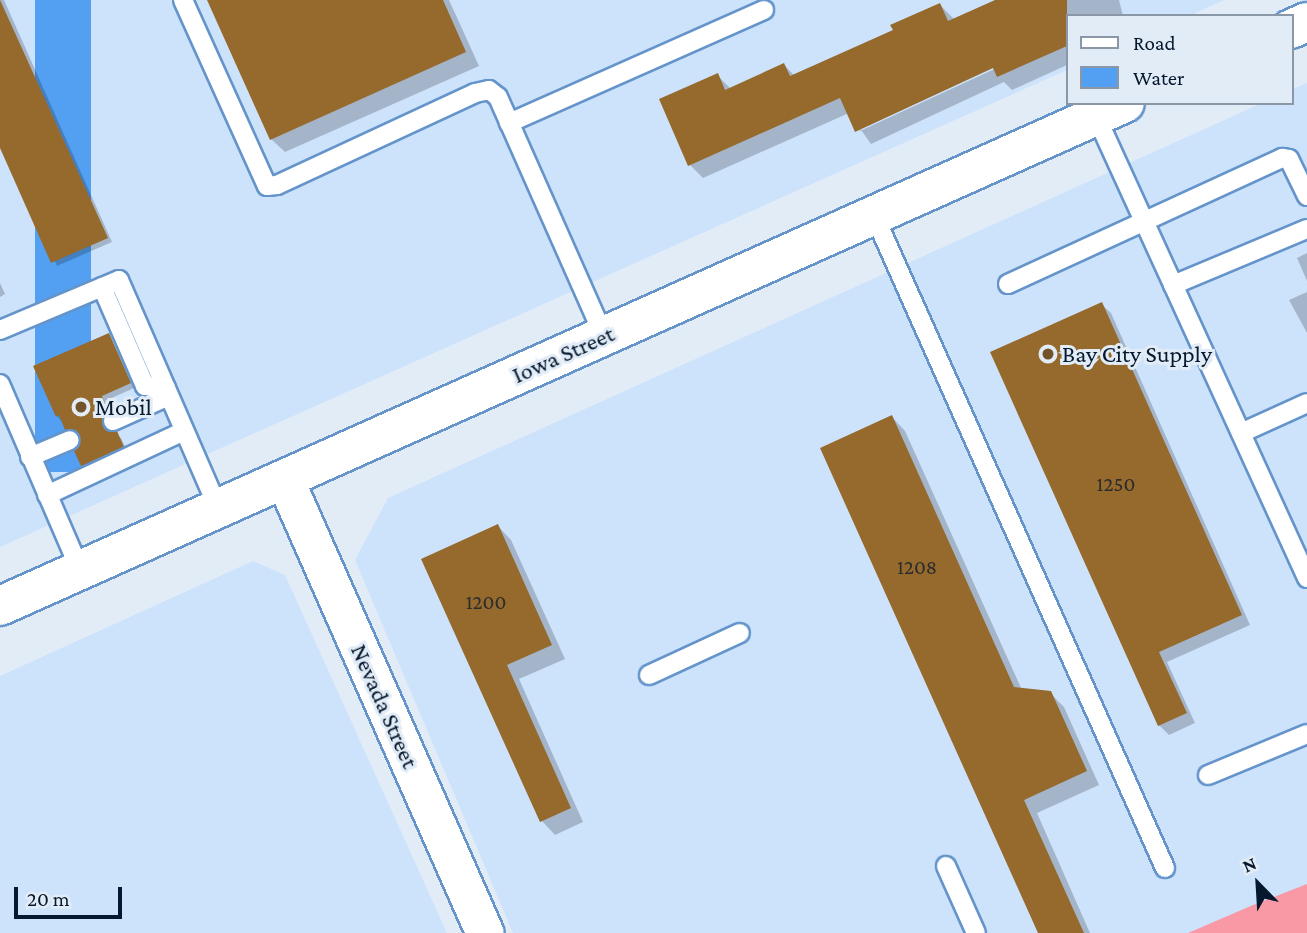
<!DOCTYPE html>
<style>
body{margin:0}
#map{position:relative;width:1307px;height:933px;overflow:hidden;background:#e2ecf7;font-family:"Crimson Pro",serif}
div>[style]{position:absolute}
.built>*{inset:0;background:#cde3fc}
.forest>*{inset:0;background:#f999a5}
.water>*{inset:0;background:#53a0f2;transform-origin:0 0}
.shadow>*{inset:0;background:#0003}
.building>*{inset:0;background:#96692c}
.roads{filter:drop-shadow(2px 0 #6494ca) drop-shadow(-2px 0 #6494ca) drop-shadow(0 2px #6494ca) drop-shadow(0 -2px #6494ca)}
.service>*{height:18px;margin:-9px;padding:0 9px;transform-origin:9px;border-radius:9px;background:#fff}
.minor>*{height:37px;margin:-18.5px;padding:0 18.5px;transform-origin:18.5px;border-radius:18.5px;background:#fff}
.secondary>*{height:38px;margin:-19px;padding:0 19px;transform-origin:19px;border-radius:19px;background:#fff}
.dots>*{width:19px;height:19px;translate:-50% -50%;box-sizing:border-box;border:4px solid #e2ecf7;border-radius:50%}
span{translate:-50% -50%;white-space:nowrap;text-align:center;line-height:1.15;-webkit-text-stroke:6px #e2ecf7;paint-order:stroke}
.number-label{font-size:21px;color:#2a2c2d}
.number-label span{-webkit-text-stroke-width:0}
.street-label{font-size:24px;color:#06182d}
.poi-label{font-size:24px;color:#06182d}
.left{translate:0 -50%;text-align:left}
.legend{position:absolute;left:1066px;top:14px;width:228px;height:91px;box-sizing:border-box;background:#e2ecf7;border:2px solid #8a97a6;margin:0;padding:9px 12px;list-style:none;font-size:21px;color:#06182d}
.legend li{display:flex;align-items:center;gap:14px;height:35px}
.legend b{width:35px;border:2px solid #8a97a6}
.north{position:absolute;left:1223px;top:849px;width:70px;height:70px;-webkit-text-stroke:5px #e2ecf7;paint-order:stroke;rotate:336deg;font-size:19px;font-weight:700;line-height:28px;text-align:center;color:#06182d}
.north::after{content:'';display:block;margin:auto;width:24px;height:32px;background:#06182d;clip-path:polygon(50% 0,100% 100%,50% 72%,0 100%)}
.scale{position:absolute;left:14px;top:887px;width:108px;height:32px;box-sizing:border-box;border:4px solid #06182d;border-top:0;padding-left:9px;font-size:21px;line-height:24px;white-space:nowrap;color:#06182d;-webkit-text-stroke:5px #e2ecf7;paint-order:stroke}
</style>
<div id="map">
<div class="built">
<div style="clip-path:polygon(0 0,1224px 0,1189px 16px,1067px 16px,1067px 70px,0 547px)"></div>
<div style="clip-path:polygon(1307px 83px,1307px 933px,513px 933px,355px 560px,388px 498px,1262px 103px,1291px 103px,1291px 90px)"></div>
<div style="clip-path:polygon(253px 561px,285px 575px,447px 933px,0 933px,0 676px)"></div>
</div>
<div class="forest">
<div style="clip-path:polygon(1307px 884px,1307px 933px,1188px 933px,1253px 905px)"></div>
</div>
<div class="water">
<div style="left:35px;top:0;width:56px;height:472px"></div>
</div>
<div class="shadow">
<div style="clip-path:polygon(0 0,4px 0,112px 242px,57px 266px,0 143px)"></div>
<div style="clip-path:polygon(209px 0,449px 0,479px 66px,285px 152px,271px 139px)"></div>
<div style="clip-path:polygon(evenodd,999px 0,1119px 0,1123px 16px,1067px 16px,1067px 65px,1012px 90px,1004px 82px,871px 144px,849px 113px,703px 178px,690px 165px,717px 75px,731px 89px,784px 65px,795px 76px,895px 31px,940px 5px,955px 20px,999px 0,1000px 63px,1001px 66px,860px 131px,860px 127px,1000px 63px)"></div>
<div style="clip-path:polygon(1307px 253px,1307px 281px,1297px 258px)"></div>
<div style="clip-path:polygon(0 283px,5px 294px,0 297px)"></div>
<div style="clip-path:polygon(1307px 292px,1307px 333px,1289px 300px)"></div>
<div style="clip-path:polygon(1101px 304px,1111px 313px,1250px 625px,1167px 662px,1195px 723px,1169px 735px,1159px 725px)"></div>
<div style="clip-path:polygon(109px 335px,134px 388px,105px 401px,112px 416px,107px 429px,121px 438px,127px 451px,87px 470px,76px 450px,81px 437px,72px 433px,57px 416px)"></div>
<div style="clip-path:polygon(892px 417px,905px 431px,1022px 690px,1050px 693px,1064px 707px,1099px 785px,1037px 813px,1090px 933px,1040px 933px)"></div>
<div style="clip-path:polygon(498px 526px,511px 540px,565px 659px,519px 679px,583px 822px,555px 835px,542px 821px,423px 560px)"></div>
</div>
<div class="building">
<div style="clip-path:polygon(0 0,108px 238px,51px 263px,0 148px)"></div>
<div style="clip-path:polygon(207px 0,443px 0,466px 52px,270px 140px)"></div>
<div style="clip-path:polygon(995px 0,1067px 0,1067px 46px,997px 77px,993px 68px,855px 132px,840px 98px,688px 166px,659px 99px,718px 73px,725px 90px,784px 63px,790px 76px,893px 30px,890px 25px,940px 3px,948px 21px)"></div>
<div style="clip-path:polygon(1102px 302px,1242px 615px,1159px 652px,1187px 713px,1158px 726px,990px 352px)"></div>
<div style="clip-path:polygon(109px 333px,131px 383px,102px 396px,108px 411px,102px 421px,107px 431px,117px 431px,124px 447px,81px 466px,74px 451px,80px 435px,65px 430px,59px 415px,56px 417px,33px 366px)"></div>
<div style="clip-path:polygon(892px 415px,1014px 687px,1051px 691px,1087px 771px,1024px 800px,1084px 933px,1038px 933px,820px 448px)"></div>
<div style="clip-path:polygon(498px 524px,552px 645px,507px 665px,571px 808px,540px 822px,421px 559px)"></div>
</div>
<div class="roads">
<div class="service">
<div style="left:183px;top:0;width:204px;rotate:65.7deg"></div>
<div style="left:267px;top:186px;width:10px;rotate:-6deg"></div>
<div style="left:277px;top:185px;width:218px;rotate:-24.9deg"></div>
<div style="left:475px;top:93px;width:14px;rotate:-12deg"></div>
<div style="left:489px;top:90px;width:11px;rotate:38deg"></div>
<div style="left:498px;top:97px;width:261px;rotate:66.1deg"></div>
<div style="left:1096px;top:116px;width:508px;rotate:65.45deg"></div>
<div style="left:509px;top:123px;width:279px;rotate:-23.9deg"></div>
<div style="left:874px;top:215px;width:715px;rotate:65.98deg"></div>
<div style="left:1008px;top:284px;width:302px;rotate:-24.7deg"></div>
<div style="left:1282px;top:158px;width:7px;rotate:8deg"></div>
<div style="left:1289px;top:159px;width:41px;rotate:64.1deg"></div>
<div style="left:1173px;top:285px;width:145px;rotate:-22.7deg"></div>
<div style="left:102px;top:287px;width:108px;rotate:66.5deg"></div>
<div style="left:145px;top:386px;width:21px;rotate:5deg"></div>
<div style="left:0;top:330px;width:129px;rotate:-22.8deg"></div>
<div style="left:119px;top:280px;width:249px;rotate:66.5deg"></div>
<div style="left:0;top:384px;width:202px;rotate:66.7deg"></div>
<div style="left:113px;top:421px;width:61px;rotate:-24.1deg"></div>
<div style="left:1241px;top:433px;width:72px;rotate:-24.4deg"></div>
<div style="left:30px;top:457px;width:43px;rotate:-23deg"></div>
<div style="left:47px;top:495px;width:151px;rotate:-25deg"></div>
<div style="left:649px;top:675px;width:100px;rotate:-24.8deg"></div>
<div style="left:1208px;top:775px;width:107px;rotate:-22.5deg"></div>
<div style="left:946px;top:866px;width:73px;rotate:65.9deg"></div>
</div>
<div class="minor">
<div style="left:284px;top:478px;width:497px;rotate:66.2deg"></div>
</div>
<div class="secondary">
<div style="left:1291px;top:29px;width:17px;rotate:-24deg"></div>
<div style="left:0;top:606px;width:1232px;rotate:-24.09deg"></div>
</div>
</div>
<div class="dots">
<div style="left:1048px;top:354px;background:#735329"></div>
<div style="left:81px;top:407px;background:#735329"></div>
</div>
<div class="number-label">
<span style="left:1116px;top:484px">1250</span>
<span style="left:917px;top:567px">1208</span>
<span style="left:486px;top:602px">1200</span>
</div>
<div class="street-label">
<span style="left:563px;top:354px;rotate:-24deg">Iowa Street</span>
<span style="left:385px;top:706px;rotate:66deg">Nevada Street</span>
</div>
<div class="poi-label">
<span class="left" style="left:1062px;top:354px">Bay City Supply</span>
<span class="left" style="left:95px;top:407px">Mobil</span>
</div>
<ul class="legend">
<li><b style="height:9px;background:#fff"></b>Road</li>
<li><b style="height:19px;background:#53a0f2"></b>Water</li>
</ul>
<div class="north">N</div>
<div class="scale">20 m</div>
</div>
